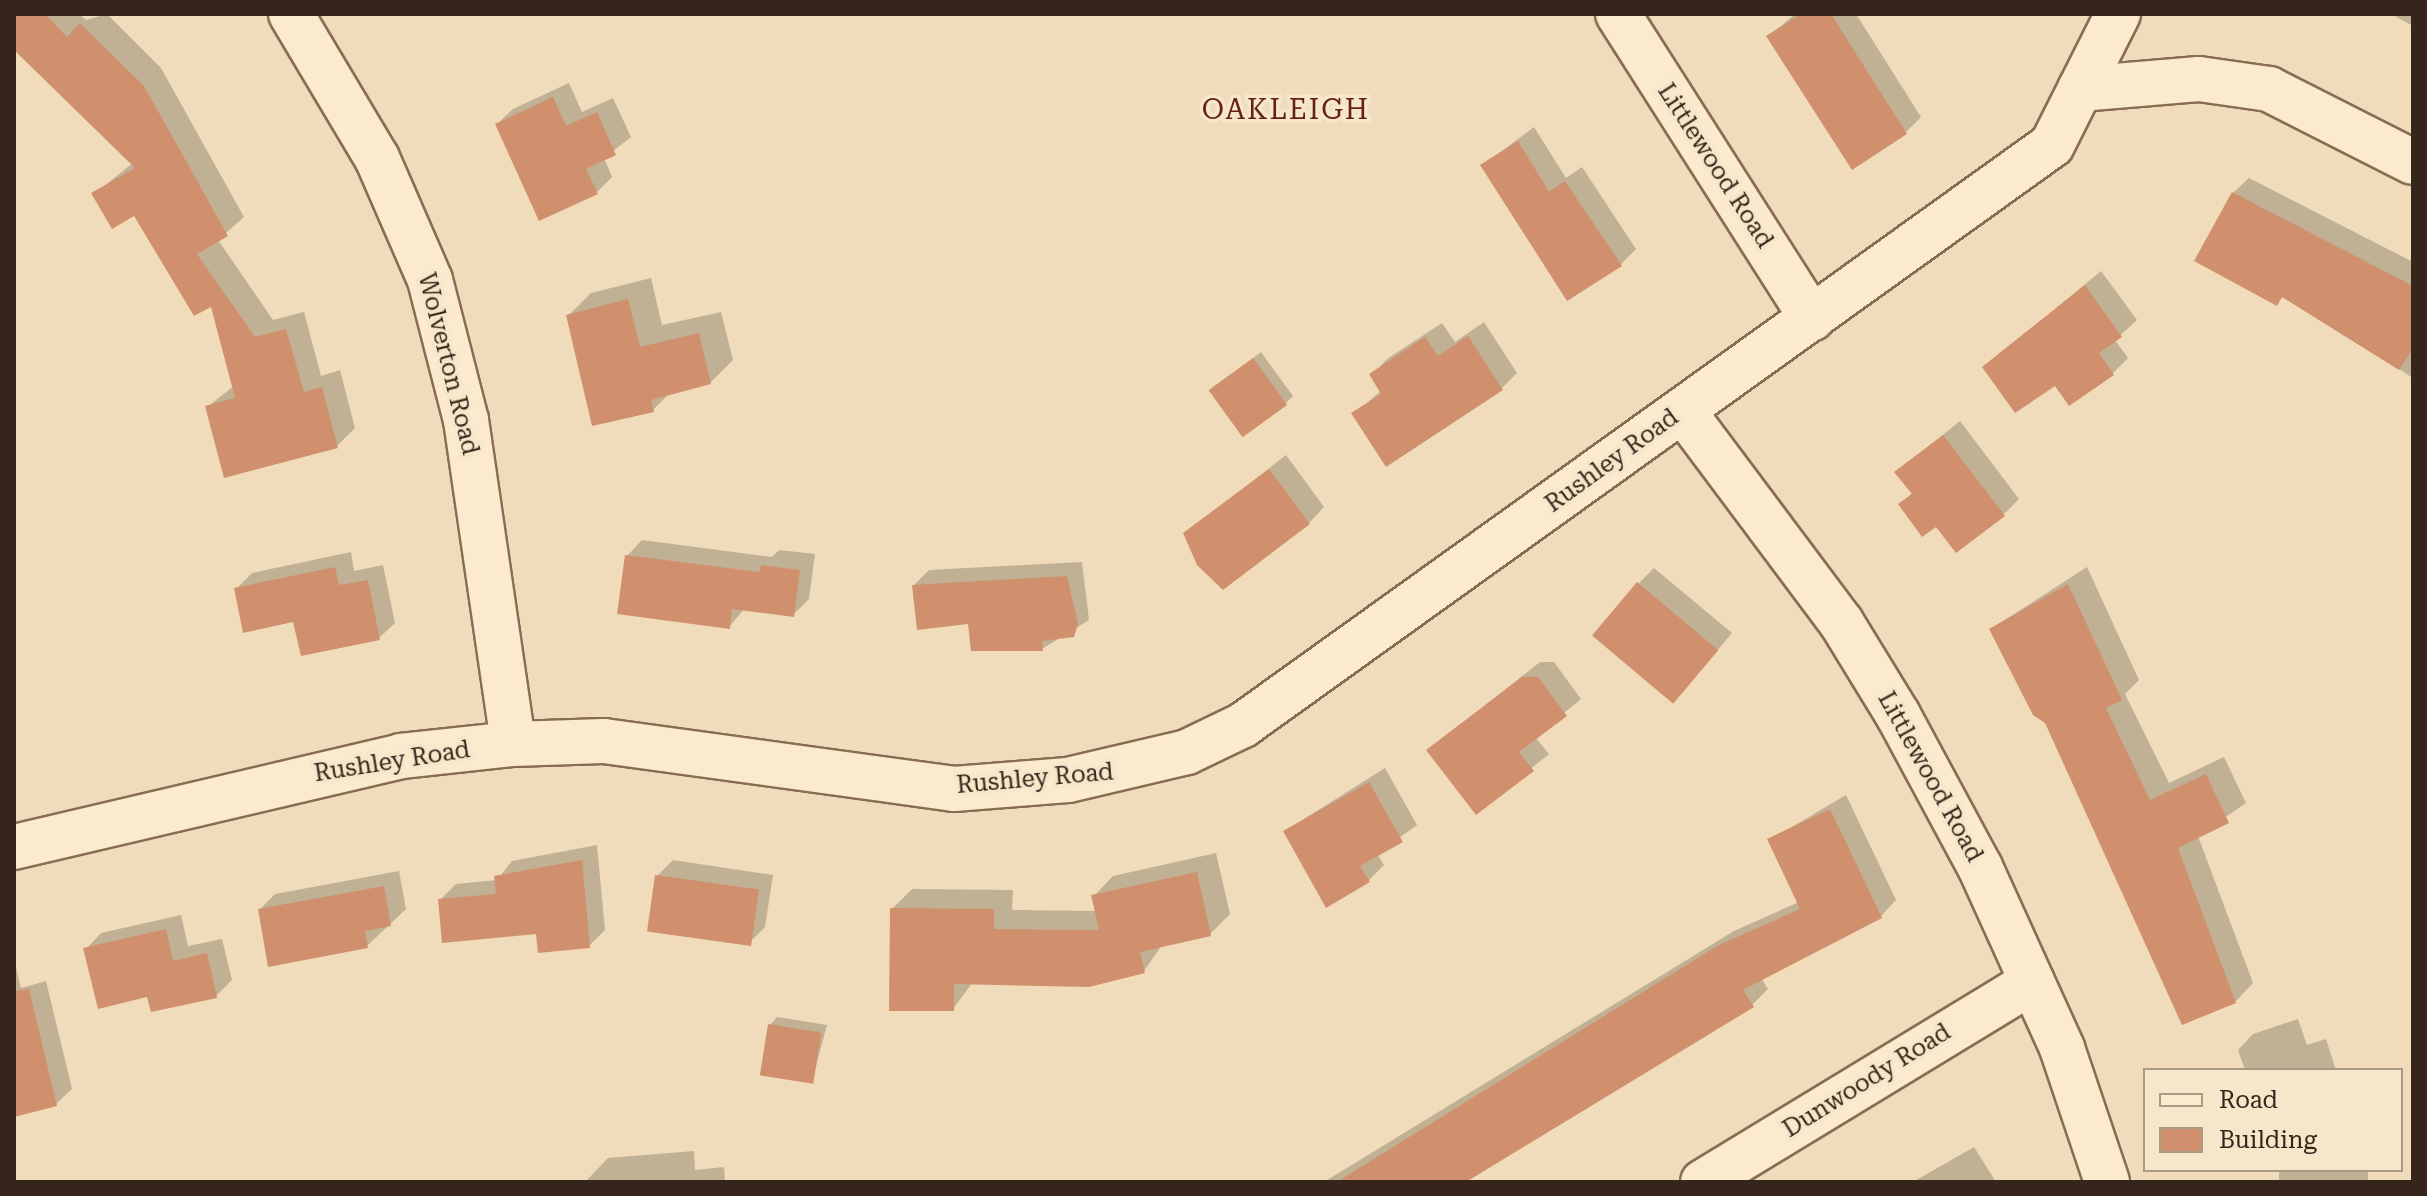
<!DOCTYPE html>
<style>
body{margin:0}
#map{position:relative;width:2427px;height:1196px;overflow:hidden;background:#f0dcba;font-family:"Roboto Serif",serif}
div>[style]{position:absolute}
.shadow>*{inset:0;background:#0003;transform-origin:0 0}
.building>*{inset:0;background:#d1906d;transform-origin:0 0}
.roads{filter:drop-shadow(2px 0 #886c54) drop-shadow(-2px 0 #886c54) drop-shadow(0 2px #886c54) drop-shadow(0 -2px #886c54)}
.street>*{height:44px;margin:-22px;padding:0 22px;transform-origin:22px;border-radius:22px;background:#fbeacd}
span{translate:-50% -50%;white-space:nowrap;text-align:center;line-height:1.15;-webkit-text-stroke:7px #f7e7ca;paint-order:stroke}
.street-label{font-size:24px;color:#36251a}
.quarter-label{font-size:28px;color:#652116;letter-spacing:2px}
.frame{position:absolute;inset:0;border:16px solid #36251a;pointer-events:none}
.legend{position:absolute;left:2143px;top:1068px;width:260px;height:104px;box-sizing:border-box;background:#f7e7ca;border:2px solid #aa9984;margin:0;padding:10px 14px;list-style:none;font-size:24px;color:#36251a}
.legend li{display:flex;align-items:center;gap:16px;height:40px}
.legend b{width:40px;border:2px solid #aa9984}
</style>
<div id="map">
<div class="shadow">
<div style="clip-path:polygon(14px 14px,80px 14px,86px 20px,107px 14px,161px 68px,244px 217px,218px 240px,273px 320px,304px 312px,321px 376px,340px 370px,355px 428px,337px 446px,207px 407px,234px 386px,212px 304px,134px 213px,94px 194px,133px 163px,14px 47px)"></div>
<div style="clip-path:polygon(1795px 14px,1856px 14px,1921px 117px,1906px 132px,1769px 36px)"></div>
<div style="clip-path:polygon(2391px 14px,2413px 14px,2413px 26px)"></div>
<div style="clip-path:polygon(569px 83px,582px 112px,613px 98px,631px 137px,604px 158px,612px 177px,597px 192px,497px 124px,513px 109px)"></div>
<div style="clip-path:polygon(1534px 127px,1566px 178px,1582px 167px,1636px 249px,1620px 265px,1483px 165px)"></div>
<div style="clip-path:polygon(2249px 178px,2413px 262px,2413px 378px,2284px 296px,2276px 303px,2233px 193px)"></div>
<div style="clip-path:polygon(2101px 271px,2137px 320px,2115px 340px,2128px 358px,2113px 373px,2055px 383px,1985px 367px)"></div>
<div style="clip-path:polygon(651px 278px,662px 325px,721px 312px,733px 360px,710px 383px,670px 393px,653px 410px,568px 316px,591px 293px)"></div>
<div style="clip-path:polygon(1484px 322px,1517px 373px,1502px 388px,1354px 414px,1382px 390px,1372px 375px,1387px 359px,1442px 323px,1455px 342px)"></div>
<div style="clip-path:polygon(1261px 352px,1293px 396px,1286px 403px,1219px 384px)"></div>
<div style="clip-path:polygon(1960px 421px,2019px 499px,2003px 515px,1937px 524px,1901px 504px,1913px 492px,1897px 472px)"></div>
<div style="clip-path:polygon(1286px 455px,1324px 507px,1309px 523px,1185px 534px)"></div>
<div style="clip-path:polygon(642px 540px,772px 557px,779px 550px,815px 554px,809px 599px,793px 615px,745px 608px,729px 627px,627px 556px)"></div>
<div style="clip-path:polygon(351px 552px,354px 571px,383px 565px,395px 623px,379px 638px,295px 620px,237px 588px,252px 573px)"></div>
<div style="clip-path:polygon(1082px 562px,1089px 620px,1042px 649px,970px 622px,914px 585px,929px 570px)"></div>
<div style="clip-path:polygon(2087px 567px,2139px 680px,2125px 694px,2169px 783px,2224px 757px,2246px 803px,2198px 836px,2253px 983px,2235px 1002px,1991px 629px)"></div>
<div style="clip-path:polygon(1654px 568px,1732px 633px,1688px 685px,1639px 583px)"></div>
<div style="clip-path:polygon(1540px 662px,1554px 662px,1581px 699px,1535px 737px,1549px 754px,1476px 813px,1429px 750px)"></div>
<div style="clip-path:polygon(1385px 768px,1417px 825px,1377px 854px,1384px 865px,1368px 881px,1285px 831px)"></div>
<div style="clip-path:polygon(1846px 795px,1896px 900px,1881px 916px,1761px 978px,1768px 989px,1752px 1005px,1454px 1182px,1324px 1182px,1734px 931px,1799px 902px,1770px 840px)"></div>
<div style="clip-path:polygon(597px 845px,605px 930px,589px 946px,440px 900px,456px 884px,497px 880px,512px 861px)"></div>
<div style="clip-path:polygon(1216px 853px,1230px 914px,1210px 934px,1162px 945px,1144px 971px,973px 982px,953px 1009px,892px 909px,912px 889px,1013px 890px,1012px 910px,1097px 911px,1094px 896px,1113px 876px)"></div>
<div style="clip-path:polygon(673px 860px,773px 875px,765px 927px,749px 943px,657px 876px)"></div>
<div style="clip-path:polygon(399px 871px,406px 909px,367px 946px,260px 909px,275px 894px)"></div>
<div style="clip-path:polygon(181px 915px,188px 946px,222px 939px,232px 980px,216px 996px,149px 995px,86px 949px,101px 933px)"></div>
<div style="clip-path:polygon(14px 960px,21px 988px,46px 981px,72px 1089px,56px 1104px,14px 1115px)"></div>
<div style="clip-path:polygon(777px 1017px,827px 1025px,812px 1081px,770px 1025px)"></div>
<div style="clip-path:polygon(2298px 1019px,2307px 1045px,2326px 1039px,2336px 1070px,2245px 1070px,2238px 1050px,2253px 1034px)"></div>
<div style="clip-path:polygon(1974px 1147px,1996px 1182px,1913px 1182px)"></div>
<div style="clip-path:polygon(694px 1151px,695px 1170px,724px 1167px,725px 1182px,585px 1182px,608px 1158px)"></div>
<div style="left:2279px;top:1170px;width:89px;height:13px"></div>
</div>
<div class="building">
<div style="clip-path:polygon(14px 14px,45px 14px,67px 37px,80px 23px,144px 86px,228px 236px,197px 254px,255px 337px,286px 329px,304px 392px,322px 387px,338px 448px,224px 478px,205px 406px,235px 398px,211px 307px,194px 316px,134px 216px,112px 229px,91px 193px,135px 168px,14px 50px)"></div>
<div style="clip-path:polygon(1801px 14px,1831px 14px,1907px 134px,1852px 170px,1766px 36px)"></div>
<div style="clip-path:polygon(553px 97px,566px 126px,597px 112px,616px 155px,586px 169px,598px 194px,539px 221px,495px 124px)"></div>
<div style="clip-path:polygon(1518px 141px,1549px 192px,1565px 181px,1622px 266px,1567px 301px,1480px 165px)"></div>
<div style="clip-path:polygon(2232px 192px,2413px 286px,2413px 348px,2399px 370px,2282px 297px,2277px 306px,2194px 261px)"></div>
<div style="clip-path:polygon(2085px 285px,2122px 337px,2099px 353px,2114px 375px,2069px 406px,2055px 386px,2015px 413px,1982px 367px)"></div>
<div style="clip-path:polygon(628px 299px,640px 347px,699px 333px,711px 384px,651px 400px,654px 412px,592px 426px,566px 315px)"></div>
<div style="clip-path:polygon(1468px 336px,1503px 390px,1386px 467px,1351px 413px,1381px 394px,1369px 374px,1425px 337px,1438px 356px)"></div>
<div style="left:1253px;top:358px;width:58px;height:55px;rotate:54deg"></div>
<div style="clip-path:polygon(1943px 435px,2005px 516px,1956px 553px,1936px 527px,1922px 537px,1898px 504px,1912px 494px,1894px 472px)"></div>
<div style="clip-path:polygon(1269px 469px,1310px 524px,1223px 590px,1197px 565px,1183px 533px)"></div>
<div style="clip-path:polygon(625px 555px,760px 572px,761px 565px,800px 570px,794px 617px,732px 609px,730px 629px,617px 614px)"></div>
<div style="clip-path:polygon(335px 567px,339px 585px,368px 580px,380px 640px,301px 656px,293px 622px,243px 633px,234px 588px)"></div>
<div style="clip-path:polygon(1067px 576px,1078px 624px,1074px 637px,1042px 641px,1043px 651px,971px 651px,968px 624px,917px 630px,912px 585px)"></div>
<div style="left:1637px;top:582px;width:106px;height:70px;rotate:40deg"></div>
<div style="clip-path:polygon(2068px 584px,2122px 700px,2106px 708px,2150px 800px,2206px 774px,2229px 823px,2178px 848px,2236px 1003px,2182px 1025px,2045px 723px,2033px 715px,1989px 629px)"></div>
<div style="clip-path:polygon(1522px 677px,1538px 677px,1567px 716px,1519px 752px,1534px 771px,1476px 815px,1426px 750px)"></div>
<div style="clip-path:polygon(1369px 782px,1403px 842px,1360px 866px,1370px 882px,1326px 908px,1283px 831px)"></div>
<div style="clip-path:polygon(1830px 809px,1882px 918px,1743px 990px,1754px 1007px,1466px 1182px,1337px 1182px,1717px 946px,1800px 909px,1767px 839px)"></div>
<div style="clip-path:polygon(582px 860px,590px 948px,538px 953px,536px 934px,442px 943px,438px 899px,496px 894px,494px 876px)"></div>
<div style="clip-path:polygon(1197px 872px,1211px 936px,1140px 952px,1145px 973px,1089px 987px,954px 984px,954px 1011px,889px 1011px,890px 908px,994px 909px,994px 929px,1099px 930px,1091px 895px)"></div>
<div style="left:655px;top:875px;width:105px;height:57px;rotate:8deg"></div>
<div style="clip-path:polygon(384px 886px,391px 926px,365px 931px,368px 948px,268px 967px,258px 909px)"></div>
<div style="clip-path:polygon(166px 929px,173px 961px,207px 953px,217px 998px,151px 1012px,147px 997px,98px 1009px,83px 948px)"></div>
<div style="clip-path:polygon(29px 989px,57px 1106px,14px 1117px,14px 991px)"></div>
<div style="left:768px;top:1024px;width:54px;height:52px;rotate:9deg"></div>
</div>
<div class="roads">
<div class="street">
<div style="left:291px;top:14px;width:168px;rotate:59.2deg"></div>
<div style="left:377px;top:158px;width:133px;rotate:66.5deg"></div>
<div style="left:430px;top:280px;width:145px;rotate:75.6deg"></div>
<div style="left:466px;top:420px;width:327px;rotate:81.7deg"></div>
<div style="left:1618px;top:14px;width:361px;rotate:57.5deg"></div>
<div style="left:2080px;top:89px;width:119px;rotate:-4.8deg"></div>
<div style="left:2199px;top:79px;width:71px;rotate:8.1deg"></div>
<div style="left:2269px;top:89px;width:161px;rotate:26.9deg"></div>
<div style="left:1683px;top:411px;width:264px;rotate:53.2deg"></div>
<div style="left:1841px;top:622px;width:109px;rotate:58.5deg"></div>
<div style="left:1898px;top:715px;width:173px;rotate:61.7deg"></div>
<div style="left:1980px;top:867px;width:199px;rotate:65.6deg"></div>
<div style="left:2062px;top:1048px;width:141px;rotate:71.4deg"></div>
<div style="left:14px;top:847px;width:398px;rotate:-13.2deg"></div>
<div style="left:401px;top:756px;width:113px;rotate:-6.1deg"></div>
<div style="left:513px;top:744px;width:91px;rotate:-1.9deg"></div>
<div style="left:604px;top:741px;width:353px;rotate:7.8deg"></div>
<div style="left:954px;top:789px;width:114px;rotate:-4.5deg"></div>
<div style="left:1068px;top:780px;width:122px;rotate:-13.2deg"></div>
<div style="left:1187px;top:752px;width:62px;rotate:-25.7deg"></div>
<div style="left:1243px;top:725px;width:995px;rotate:-35.64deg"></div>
<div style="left:2052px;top:145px;width:147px;rotate:-63.3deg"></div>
<div style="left:1703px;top:1182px;width:385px;rotate:-31.3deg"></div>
</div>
</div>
<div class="street-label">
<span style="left:1715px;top:166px;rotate:57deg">Littlewood Road</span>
<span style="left:448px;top:364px;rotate:76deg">Wolverton Road</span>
<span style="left:1612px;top:461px;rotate:-36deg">Rushley Road</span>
<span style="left:392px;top:762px;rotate:-9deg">Rushley Road</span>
<span style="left:1930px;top:777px;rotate:61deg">Littlewood Road</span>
<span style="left:1035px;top:779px;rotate:-5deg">Rushley Road</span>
<span style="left:1867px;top:1081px;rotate:-32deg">Dunwoody Road</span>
</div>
<div class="quarter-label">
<span style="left:1286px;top:110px">OAKLEIGH</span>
</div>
<div class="frame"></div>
<ul class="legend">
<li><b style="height:10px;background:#fbeacd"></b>Road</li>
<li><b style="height:22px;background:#d1906d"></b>Building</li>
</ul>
</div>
